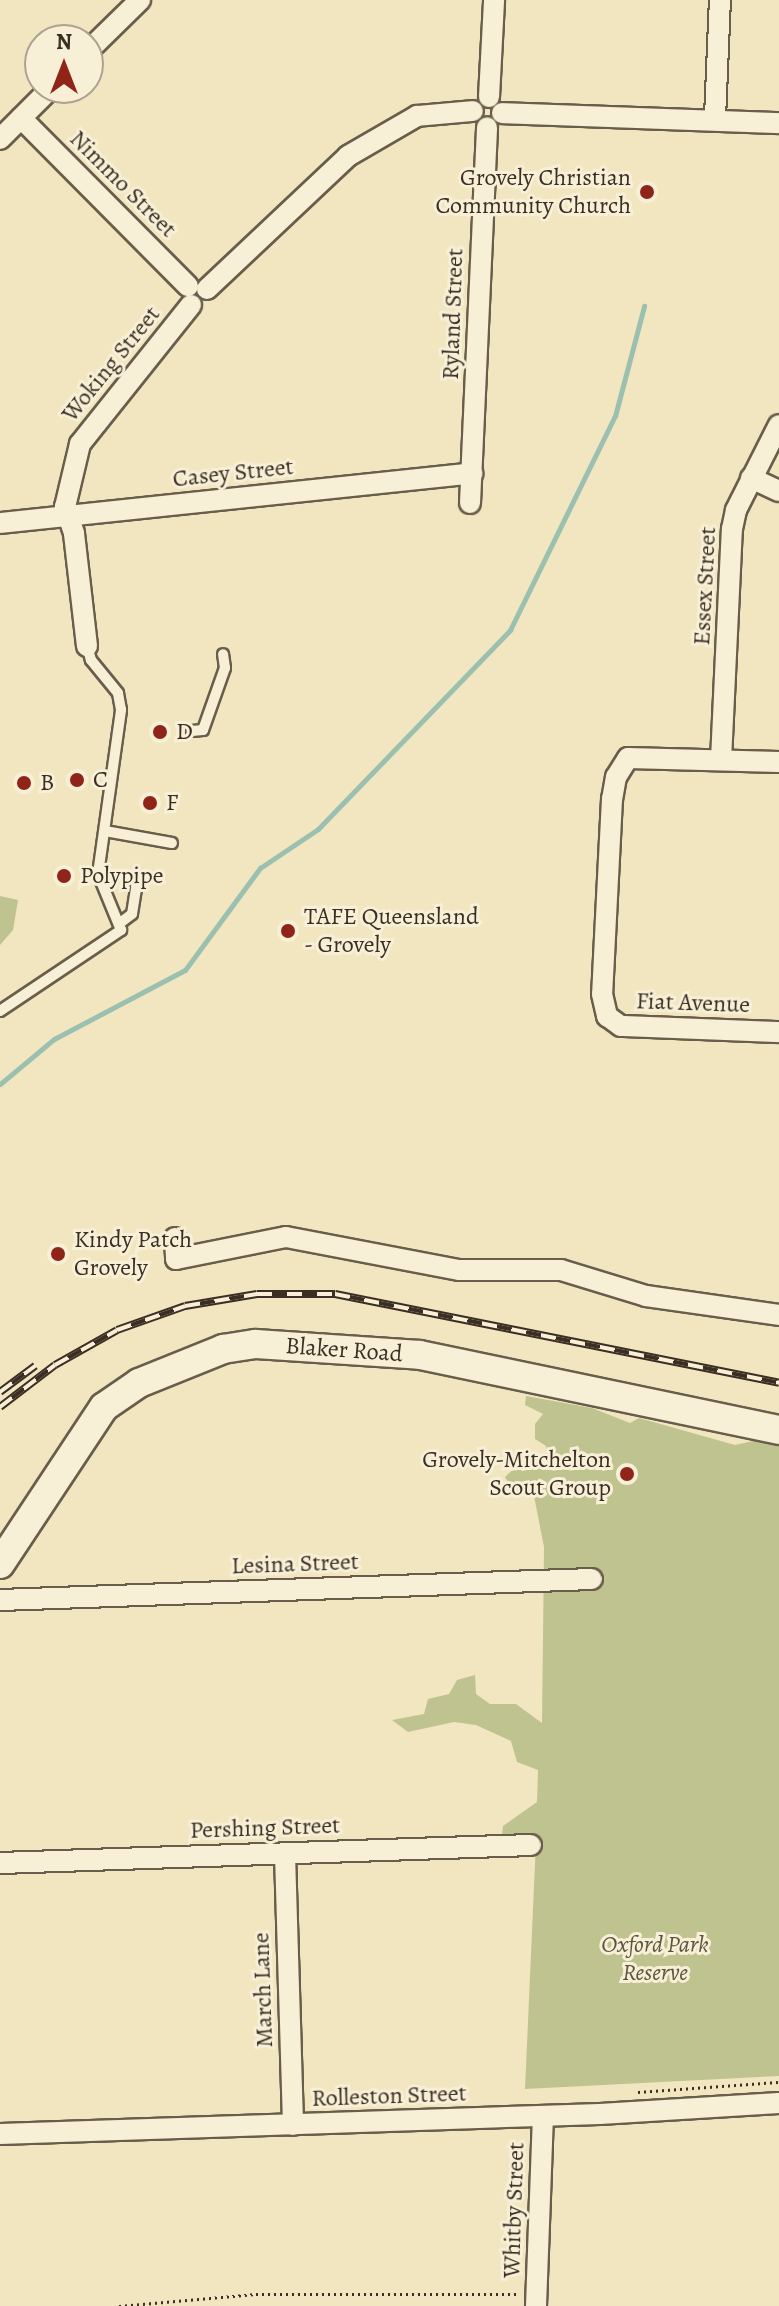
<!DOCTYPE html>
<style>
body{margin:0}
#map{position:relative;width:779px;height:2306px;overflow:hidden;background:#f2e6c0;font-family:Alegreya,serif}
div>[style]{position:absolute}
.green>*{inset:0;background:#bfc38f}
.stream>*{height:5px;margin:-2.5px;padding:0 2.5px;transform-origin:2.5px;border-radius:2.5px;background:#9bc0b0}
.path>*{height:3px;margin-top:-1.5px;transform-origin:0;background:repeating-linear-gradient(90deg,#3b2f24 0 2px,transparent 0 6px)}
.roads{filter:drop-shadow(2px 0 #695d4b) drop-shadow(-2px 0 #695d4b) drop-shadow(0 2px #695d4b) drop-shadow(0 -2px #695d4b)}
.lane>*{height:10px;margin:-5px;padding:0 5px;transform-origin:5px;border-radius:5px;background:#f7efd6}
.street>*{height:20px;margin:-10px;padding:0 10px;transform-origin:10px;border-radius:10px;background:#f7efd6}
.secondary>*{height:28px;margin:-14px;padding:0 14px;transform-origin:14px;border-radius:14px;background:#f7efd6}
.rail>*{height:8px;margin-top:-4px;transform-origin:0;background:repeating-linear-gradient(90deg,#f7efd6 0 15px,#3b2f24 0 30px);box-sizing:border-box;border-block:2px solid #3b2f24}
.dots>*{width:22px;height:22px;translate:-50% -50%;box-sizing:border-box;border:4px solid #f7efd6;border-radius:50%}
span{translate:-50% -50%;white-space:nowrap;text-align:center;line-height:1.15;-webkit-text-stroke:6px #f7efd6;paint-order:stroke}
.poi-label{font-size:24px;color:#3b2f24}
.right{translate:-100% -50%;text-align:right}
.left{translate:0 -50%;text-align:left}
.street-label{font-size:24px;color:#3b2f24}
.park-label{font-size:24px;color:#5c543f;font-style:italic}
.north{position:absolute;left:24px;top:24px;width:80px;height:80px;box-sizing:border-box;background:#f7efd6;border:2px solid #aca28f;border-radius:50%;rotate:0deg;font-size:22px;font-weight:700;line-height:32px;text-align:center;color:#3b2f24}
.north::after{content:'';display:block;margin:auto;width:28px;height:36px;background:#8f2418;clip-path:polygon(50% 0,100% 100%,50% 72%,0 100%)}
</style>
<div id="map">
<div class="green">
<div style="clip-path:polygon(0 896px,18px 900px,13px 930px,0 945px)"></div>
<div style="clip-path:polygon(526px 1396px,592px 1408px,630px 1423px,639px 1418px,735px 1445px,762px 1439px,779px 1443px,779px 2076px,525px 2089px,536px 1841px,502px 1836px,503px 1826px,537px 1802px,538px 1770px,517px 1762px,511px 1741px,476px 1725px,454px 1722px,408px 1732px,392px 1720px,424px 1714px,428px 1699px,449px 1694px,457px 1680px,475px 1675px,476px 1694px,490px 1704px,516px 1704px,542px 1723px,544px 1547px,534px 1496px,512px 1490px,505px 1477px,524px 1459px,546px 1462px,546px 1446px,535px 1439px,535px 1424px,543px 1414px,525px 1405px)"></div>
</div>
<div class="stream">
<div style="left:0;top:1084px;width:70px;rotate:-39.8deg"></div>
<div style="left:54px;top:1039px;width:148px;rotate:-27.8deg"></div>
<div style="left:185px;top:970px;width:127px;rotate:-53.7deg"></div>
<div style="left:260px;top:868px;width:70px;rotate:-33.9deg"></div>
<div style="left:318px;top:829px;width:277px;rotate:-46deg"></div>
<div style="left:510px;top:630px;width:238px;rotate:-63.9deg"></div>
<div style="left:615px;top:416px;width:114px;rotate:-75.2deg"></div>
</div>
<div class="path">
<div style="left:638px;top:2092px;width:141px;rotate:-4.1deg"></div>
<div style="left:119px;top:2306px;width:138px;rotate:-5deg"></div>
<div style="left:256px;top:2294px;width:262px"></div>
</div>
<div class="roads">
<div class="lane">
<div style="left:192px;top:731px;width:11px;rotate:-5deg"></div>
<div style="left:203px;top:730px;width:66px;rotate:-70.5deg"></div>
<div style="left:225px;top:668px;width:14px;rotate:-98deg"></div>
<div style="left:105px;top:831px;width:68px;rotate:10.2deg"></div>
<div style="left:120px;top:923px;width:15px;rotate:-37deg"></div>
<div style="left:132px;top:914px;width:30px;rotate:-81deg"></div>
<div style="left:0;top:1011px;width:146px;rotate:-33.8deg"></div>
<div style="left:121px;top:930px;width:61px;rotate:-112.3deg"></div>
<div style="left:98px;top:874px;width:166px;rotate:-82deg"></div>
<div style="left:121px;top:710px;width:17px;rotate:-100deg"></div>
<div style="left:118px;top:693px;width:43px;rotate:-129.3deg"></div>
<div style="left:91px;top:660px;width:15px;rotate:-106deg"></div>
</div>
<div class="street">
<div style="left:88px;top:51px;width:73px;rotate:-44.4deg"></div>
<div style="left:489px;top:97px;width:97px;rotate:-87deg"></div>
<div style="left:502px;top:113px;width:277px;rotate:2.1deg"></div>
<div style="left:21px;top:118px;width:237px;rotate:45.2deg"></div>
<div style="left:715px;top:118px;width:118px;rotate:-87.6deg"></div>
<div style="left:0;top:139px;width:72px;rotate:-45deg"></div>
<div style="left:207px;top:289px;width:194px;rotate:-43.3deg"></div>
<div style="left:348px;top:156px;width:80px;rotate:-30.1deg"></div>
<div style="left:417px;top:116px;width:56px;rotate:-5.1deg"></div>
<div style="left:751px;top:478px;width:31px;rotate:25deg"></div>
<div style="left:470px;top:503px;width:376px;rotate:-87.4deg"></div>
<div style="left:0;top:523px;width:475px;rotate:-6deg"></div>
<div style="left:87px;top:646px;width:114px;rotate:-96.6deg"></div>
<div style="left:74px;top:533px;width:28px;rotate:-109deg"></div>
<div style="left:65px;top:507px;width:65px;rotate:-76.6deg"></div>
<div style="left:80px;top:444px;width:178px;rotate:-51.4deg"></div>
<div style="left:721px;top:760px;width:231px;rotate:-87.3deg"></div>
<div style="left:732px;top:529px;width:19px;rotate:-78deg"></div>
<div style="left:736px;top:510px;width:95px;rotate:-63.2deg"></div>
<div style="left:779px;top:762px;width:151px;rotate:-178.5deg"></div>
<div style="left:628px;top:758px;width:22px;rotate:122deg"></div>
<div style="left:616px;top:777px;width:22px;rotate:100deg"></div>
<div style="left:612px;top:799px;width:195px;rotate:92.9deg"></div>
<div style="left:602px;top:994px;width:23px;rotate:77deg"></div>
<div style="left:607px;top:1016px;width:17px;rotate:36deg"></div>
<div style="left:621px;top:1026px;width:158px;rotate:2.2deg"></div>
<div style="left:175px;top:1238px;width:21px;rotate:87deg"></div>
<div style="left:176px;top:1259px;width:112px;rotate:-11.3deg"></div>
<div style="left:286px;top:1237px;width:176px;rotate:10.8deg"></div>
<div style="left:459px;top:1270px;width:102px"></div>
<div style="left:561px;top:1270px;width:89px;rotate:17deg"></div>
<div style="left:646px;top:1296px;width:134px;rotate:8.1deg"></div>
<div style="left:0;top:1600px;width:592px;rotate:-2.03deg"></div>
<div style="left:285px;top:1854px;width:271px;rotate:88.3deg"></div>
<div style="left:0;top:1863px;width:531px;rotate:-1.94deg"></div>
<div style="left:0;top:2134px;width:600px;rotate:-1.91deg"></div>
<div style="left:600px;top:2114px;width:179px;rotate:-3.5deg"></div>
<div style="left:536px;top:2306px;width:190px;rotate:-87.9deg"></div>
</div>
<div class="secondary">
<div style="left:0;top:1564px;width:188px;rotate:-56.5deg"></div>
<div style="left:104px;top:1407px;width:42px;rotate:-34.4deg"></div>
<div style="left:139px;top:1383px;width:91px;rotate:-22deg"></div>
<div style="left:223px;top:1349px;width:33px;rotate:-9deg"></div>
<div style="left:256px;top:1344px;width:164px;rotate:3.8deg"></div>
<div style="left:420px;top:1355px;width:367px;rotate:11.8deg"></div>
</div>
</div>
<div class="rail">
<div style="left:0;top:1392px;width:44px;rotate:-36.6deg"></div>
<div style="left:0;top:1407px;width:69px;rotate:-37.4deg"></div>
<div style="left:55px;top:1365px;width:71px;rotate:-29.4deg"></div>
<div style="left:117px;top:1330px;width:72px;rotate:-19.4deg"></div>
<div style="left:185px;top:1306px;width:73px;rotate:-9.5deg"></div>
<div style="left:257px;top:1294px;width:78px"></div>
<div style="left:335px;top:1294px;width:453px;rotate:11.3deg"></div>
</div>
<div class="dots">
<div style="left:647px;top:192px;background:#8f2418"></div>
<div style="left:160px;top:732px;background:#8f2418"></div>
<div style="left:77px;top:780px;background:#8f2418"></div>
<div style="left:24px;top:783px;background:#8f2418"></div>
<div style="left:150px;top:803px;background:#8f2418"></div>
<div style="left:64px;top:876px;background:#8f2418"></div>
<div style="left:288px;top:931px;background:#8f2418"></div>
<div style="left:58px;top:1254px;background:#8f2418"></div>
<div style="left:627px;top:1474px;background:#8f2418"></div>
</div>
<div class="poi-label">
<span class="right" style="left:631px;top:192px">Grovely Christian<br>Community Church</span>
<span class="left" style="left:176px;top:732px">D</span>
<span class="left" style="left:93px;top:780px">C</span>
<span class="left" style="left:40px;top:783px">B</span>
<span class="left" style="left:166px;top:803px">F</span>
<span class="left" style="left:80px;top:876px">Polypipe</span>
<span class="left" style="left:304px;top:931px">TAFE Queensland<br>- Grovely</span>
<span class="left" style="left:74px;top:1254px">Kindy Patch<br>Grovely</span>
<span class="right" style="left:611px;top:1474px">Grovely-Mitchelton<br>Scout Group</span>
</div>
<div class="street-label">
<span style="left:123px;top:184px;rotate:45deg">Nimmo Street</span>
<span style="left:453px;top:314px;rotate:-88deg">Ryland Street</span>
<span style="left:111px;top:364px;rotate:-51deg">Woking Street</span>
<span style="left:233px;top:473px;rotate:-6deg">Casey Street</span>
<span style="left:705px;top:586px;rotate:-87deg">Essex Street</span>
<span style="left:693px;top:1003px;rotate:2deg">Fiat Avenue</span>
<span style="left:344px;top:1350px;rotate:4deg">Blaker Road</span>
<span style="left:295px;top:1564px;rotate:-2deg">Lesina Street</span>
<span style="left:265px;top:1828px;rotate:-2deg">Pershing Street</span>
<span style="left:263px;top:1990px;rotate:-92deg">March Lane</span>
<span style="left:389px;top:2096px;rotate:-2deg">Rolleston Street</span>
<span style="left:514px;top:2210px;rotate:-88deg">Whitby Street</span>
</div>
<div class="park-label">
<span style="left:655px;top:1959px">Oxford Park<br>Reserve</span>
</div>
<div class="north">N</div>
</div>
